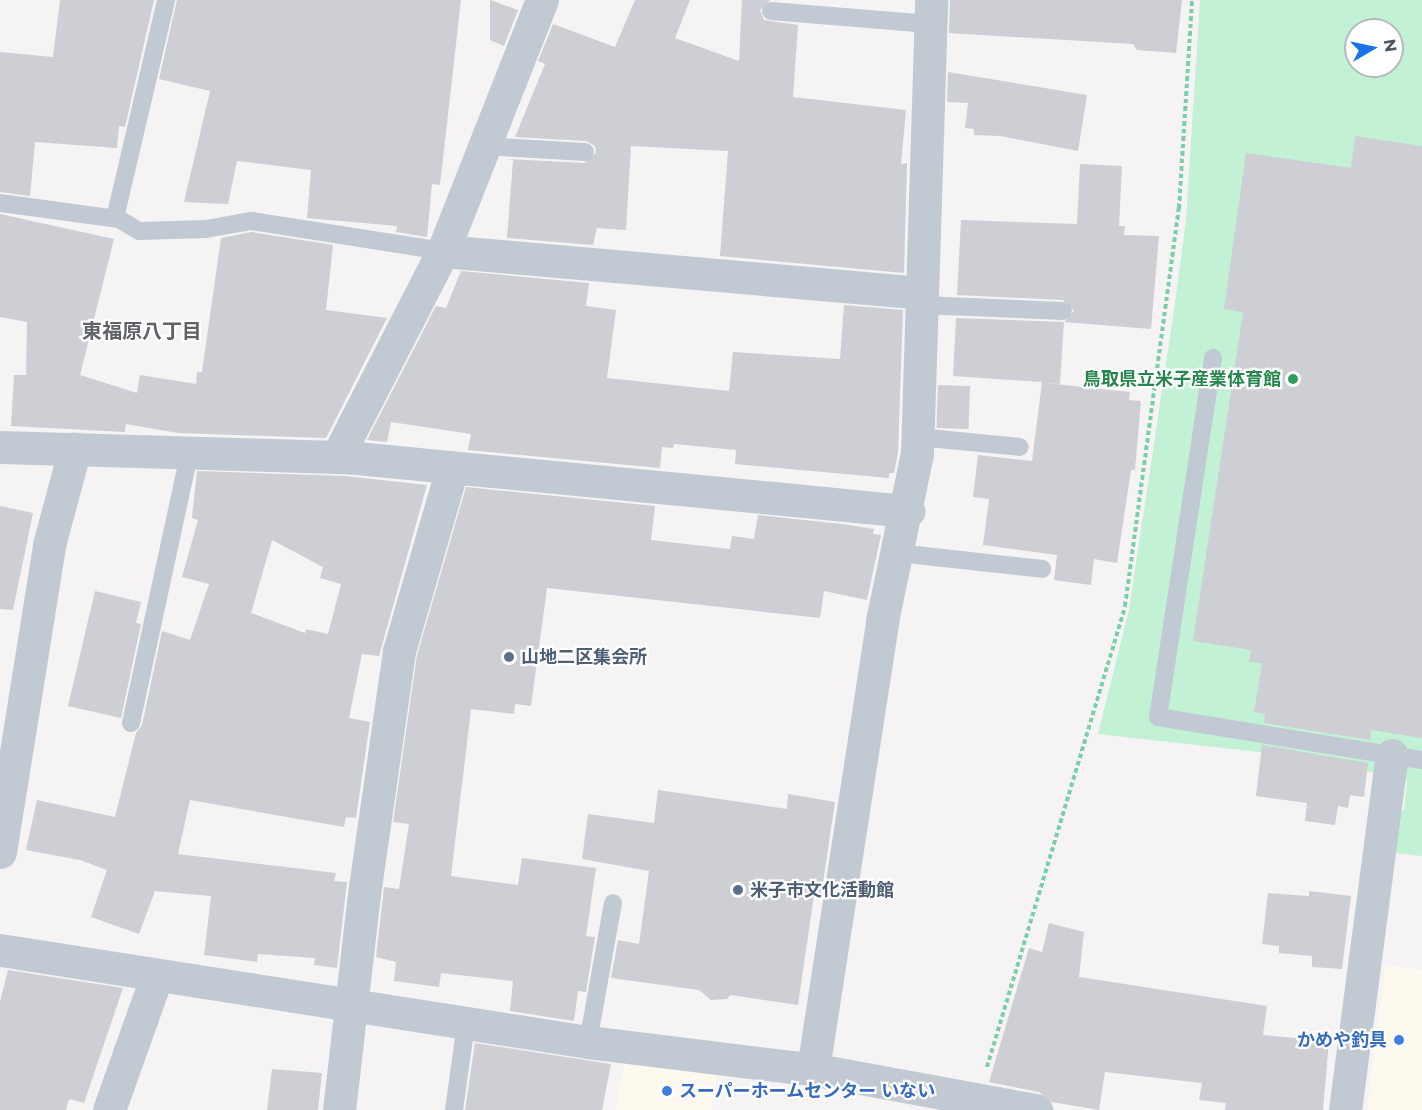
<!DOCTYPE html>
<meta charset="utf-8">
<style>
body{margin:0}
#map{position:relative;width:1422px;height:1110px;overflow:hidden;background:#f5f3f3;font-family:Montserrat,"Noto Sans JP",sans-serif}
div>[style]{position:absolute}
.commercial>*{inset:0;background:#fdf9ef}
.green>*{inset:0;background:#c3f1d5}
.building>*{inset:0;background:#cdcfd5;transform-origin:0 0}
.path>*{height:4px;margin-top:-2px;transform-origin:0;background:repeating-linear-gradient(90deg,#7ad0a6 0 4.5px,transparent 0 7.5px)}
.lane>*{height:18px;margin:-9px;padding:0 9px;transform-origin:9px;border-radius:9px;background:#c1cad2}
.street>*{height:33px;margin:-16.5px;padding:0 16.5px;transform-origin:16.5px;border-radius:16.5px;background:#c1cad2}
.dots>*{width:16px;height:16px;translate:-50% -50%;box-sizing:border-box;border:3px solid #fff;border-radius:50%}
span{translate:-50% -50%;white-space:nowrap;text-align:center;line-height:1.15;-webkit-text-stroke:4.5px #fff;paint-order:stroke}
.leisure-label{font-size:18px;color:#27864d;font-weight:700}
.right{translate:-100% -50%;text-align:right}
.service-label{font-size:18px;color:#4e5e75;font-weight:700}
.left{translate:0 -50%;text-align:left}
.shop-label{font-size:18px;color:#366cbe;font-weight:700}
.neighbourhood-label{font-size:20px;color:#5f6368;font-weight:700}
.north{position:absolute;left:1344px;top:18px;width:60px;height:60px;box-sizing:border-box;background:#fff;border:2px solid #b7bbc0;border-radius:50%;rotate:81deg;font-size:16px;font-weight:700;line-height:24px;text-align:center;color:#4a5661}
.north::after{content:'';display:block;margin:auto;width:21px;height:27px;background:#1a73e8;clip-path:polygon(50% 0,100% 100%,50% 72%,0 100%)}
</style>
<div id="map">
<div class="commercial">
<div style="clip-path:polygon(1385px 965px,1422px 970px,1422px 1110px,1367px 1110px)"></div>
<div style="clip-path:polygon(625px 1059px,718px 1072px,711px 1110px,616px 1110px)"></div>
</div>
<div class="green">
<div style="clip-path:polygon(evenodd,1200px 0,1422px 0,1422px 856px,1388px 852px,1392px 812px,1404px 810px,1407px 779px,1259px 752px,1098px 734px,1129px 610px,1174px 310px,1186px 220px,1200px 0,1356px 30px,1392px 30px,1392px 66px,1356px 66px,1356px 30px)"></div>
</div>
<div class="building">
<div style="clip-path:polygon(60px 0,154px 0,125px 127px,119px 126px,117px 148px,35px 142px,30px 196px,0 192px,0 52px,53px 57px)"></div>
<div style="clip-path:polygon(177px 0,461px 0,440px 185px,432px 184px,427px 237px,396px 232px,397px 226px,307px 218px,311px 170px,237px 161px,228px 204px,184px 202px,210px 91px,159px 79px)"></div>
<div style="clip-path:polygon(490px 0,518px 10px,504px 46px,490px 40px)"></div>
<div style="clip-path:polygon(635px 0,690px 0,675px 38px,739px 61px,742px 0,770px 0,760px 10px,764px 20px,798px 25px,793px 97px,906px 110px,901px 164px,907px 163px,904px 273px,720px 256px,728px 151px,631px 146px,626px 230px,597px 228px,593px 245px,507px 238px,513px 160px,507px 159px,584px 163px,596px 153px,595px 146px,586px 141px,515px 137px,545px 64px,538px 61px,553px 24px,615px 47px)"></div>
<div style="clip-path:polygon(950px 0,1182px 0,1176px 53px,1137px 50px,1133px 44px,949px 33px)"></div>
<div style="clip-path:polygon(948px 72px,1087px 95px,1078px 151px,1000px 136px,974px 135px,974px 129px,965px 128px,968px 103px,947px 102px)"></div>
<div style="clip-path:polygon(1355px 136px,1422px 146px,1422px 738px,1371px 730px,1370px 740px,1264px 723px,1265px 714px,1254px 712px,1262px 663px,1249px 662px,1251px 650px,1193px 641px,1243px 312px,1224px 309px,1246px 153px,1351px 168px)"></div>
<div style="clip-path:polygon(1080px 164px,1122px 166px,1119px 226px,1125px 226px,1124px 235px,1159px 236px,1151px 329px,1064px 322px,1074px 311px,1063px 300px,957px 295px,961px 220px,1077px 224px)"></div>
<div style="clip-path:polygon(0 214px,114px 239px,80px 375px,137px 393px,140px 375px,196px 384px,197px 372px,202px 372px,221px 238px,251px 232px,333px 245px,326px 310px,387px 318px,326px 438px,178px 433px,126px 424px,125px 432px,11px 426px,14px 375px,26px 375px,27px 322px,0 317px)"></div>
<div style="clip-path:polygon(461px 271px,589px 283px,586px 306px,616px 310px,607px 378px,729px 391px,733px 352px,840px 359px,844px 305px,903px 310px,898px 452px,894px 473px,889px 473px,889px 478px,735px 464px,736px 450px,674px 444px,673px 448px,662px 447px,660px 468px,468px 450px,471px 434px,391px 422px,387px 442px,367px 440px,436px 306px,446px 308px)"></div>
<div style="clip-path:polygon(956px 318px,1064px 322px,1060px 384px,1046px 383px,1130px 392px,1129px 400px,1141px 401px,1135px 470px,1131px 470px,1117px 563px,1094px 559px,1091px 585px,1054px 580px,1057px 555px,983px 545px,989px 499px,973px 497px,978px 455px,1032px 461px,1042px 382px,953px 376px)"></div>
<div style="left:938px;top:385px;width:32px;height:43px;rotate:2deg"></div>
<div style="clip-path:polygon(evenodd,197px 471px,345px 476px,427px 485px,379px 656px,362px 654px,349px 718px,370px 722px,356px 818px,346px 817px,344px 827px,190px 800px,178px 854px,336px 873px,334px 881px,347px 882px,337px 968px,314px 965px,315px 958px,258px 954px,257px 962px,204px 955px,211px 896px,155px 891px,139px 934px,91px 917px,107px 870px,80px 860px,26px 850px,37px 800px,115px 817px,136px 733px,142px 725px,162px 631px,190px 640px,209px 584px,182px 577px,198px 520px,192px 518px,197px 471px,272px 540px,323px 567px,320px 578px,341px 584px,328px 634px,306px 629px,305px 633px,251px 613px,272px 540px)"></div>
<div style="clip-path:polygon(466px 487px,655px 506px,651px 540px,730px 549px,732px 536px,754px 539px,758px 515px,842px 524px,874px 529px,873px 534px,881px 535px,867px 600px,824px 591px,820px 618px,547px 588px,531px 706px,515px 704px,514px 714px,471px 709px,451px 876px,518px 885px,522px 858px,596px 868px,586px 936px,595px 937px,586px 992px,578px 991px,574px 1021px,510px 1011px,513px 981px,441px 973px,439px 987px,394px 981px,396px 962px,376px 957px,384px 887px,399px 889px,409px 824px,393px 822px,417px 655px)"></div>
<div style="clip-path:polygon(0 506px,33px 513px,13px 610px,0 609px)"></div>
<div style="clip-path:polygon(95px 591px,141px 602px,136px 623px,141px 624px,121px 718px,68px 706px)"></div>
<div style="clip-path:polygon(1262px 745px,1368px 763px,1364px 797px,1350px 795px,1348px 808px,1338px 806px,1335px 825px,1305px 821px,1307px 803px,1256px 796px)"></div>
<div style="clip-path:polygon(658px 790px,787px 809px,788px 794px,835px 802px,821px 896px,814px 895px,798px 1005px,731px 995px,727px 999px,711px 1000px,699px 990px,611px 978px,618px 940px,639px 944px,649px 871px,582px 859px,588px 814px,654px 823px)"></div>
<div style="clip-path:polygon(1309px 891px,1351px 896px,1342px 969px,1312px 967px,1312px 956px,1279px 953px,1279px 946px,1262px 944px,1268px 893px,1309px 896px)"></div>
<div style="clip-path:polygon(1049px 923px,1084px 932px,1079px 977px,1267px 1006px,1263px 1035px,1329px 1041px,1323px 1110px,1225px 1110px,1226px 1103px,1199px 1100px,1202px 1083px,1105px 1072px,1099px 1110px,1052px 1102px,1039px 1092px,989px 1082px,1029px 948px,1042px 952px)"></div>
<div style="clip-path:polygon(8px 970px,123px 988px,84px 1103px,69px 1099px,66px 1110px,0 1110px,0 1002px)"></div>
<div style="clip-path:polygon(475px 1043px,611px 1064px,602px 1110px,465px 1110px)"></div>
<div style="clip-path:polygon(272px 1069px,322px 1073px,318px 1110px,267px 1110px)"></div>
</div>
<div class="path">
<div style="left:987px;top:1067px;width:481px;rotate:-73.3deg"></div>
<div style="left:1125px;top:606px;width:402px;rotate:-82.3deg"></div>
<div style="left:1179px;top:208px;width:208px;rotate:-86.4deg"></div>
</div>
<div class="lane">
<div style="left:771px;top:11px;width:159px;rotate:4.7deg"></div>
<div style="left:484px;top:146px;width:101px;rotate:3.4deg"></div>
<div style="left:0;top:203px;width:120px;rotate:7.7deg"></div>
<div style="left:119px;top:219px;width:23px;rotate:31deg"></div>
<div style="left:139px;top:231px;width:67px;rotate:-1.7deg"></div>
<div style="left:206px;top:229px;width:46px;rotate:-10.1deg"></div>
<div style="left:251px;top:221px;width:194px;rotate:8.9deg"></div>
<div style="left:115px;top:218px;width:224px;rotate:-76.8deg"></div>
<div style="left:921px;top:305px;width:142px;rotate:2.4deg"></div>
<div style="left:1213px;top:358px;width:363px;rotate:98.7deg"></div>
<div style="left:1158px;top:717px;width:267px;rotate:9.3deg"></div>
<div style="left:918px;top:437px;width:102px;rotate:5.6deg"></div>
<div style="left:898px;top:553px;width:145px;rotate:6.3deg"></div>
<div style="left:131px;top:723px;width:279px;rotate:-77.8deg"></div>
<div style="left:588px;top:1042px;width:141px;rotate:-79.8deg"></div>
<div style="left:454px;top:1110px;width:88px;rotate:-82.1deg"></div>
</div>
<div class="street">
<div style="left:443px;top:251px;width:270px;rotate:-68.5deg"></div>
<div style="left:0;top:447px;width:346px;rotate:1.7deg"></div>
<div style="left:346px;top:457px;width:565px;rotate:5.49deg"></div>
<div style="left:337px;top:457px;width:232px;rotate:-62.8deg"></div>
<div style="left:443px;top:251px;width:480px;rotate:5deg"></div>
<div style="left:0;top:852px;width:311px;rotate:-80.9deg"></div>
<div style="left:49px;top:545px;width:100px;rotate:-75deg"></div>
<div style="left:0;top:950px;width:595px;rotate:8.89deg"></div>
<div style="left:588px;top:1042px;width:231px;rotate:7deg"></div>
<div style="left:817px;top:1070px;width:223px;rotate:10.4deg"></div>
<div style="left:813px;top:1069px;width:453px;rotate:-81.2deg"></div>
<div style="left:882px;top:621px;width:171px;rotate:-78.2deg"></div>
<div style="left:917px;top:454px;width:454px;rotate:-88.2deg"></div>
<div style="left:109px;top:1110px;width:143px;rotate:-70.4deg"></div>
<div style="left:339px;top:1110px;width:217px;rotate:-83.4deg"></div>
<div style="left:364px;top:894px;width:246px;rotate:-81.8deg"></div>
<div style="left:399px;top:651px;width:191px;rotate:-73.8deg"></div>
<div style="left:1345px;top:1110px;width:358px;rotate:-82.5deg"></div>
</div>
<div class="dots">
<div style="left:1293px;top:379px;background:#2e9e5b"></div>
<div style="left:509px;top:657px;background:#5c6f8a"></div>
<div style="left:738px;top:890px;background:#5c6f8a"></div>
<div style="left:1399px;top:1040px;background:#3f7fe0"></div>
<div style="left:667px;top:1091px;background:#3f7fe0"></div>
</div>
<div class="leisure-label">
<span class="right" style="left:1281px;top:379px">鳥取県立米子産業体育館</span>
</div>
<div class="service-label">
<span class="left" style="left:521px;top:657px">山地二区集会所</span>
<span class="left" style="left:750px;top:890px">米子市文化活動館</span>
</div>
<div class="shop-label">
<span class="right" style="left:1387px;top:1040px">かめや釣具</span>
<span class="left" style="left:679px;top:1091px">スーパーホームセンター いない</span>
</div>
<div class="neighbourhood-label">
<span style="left:142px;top:331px">東福原八丁目</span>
</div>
<div class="north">N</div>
</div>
